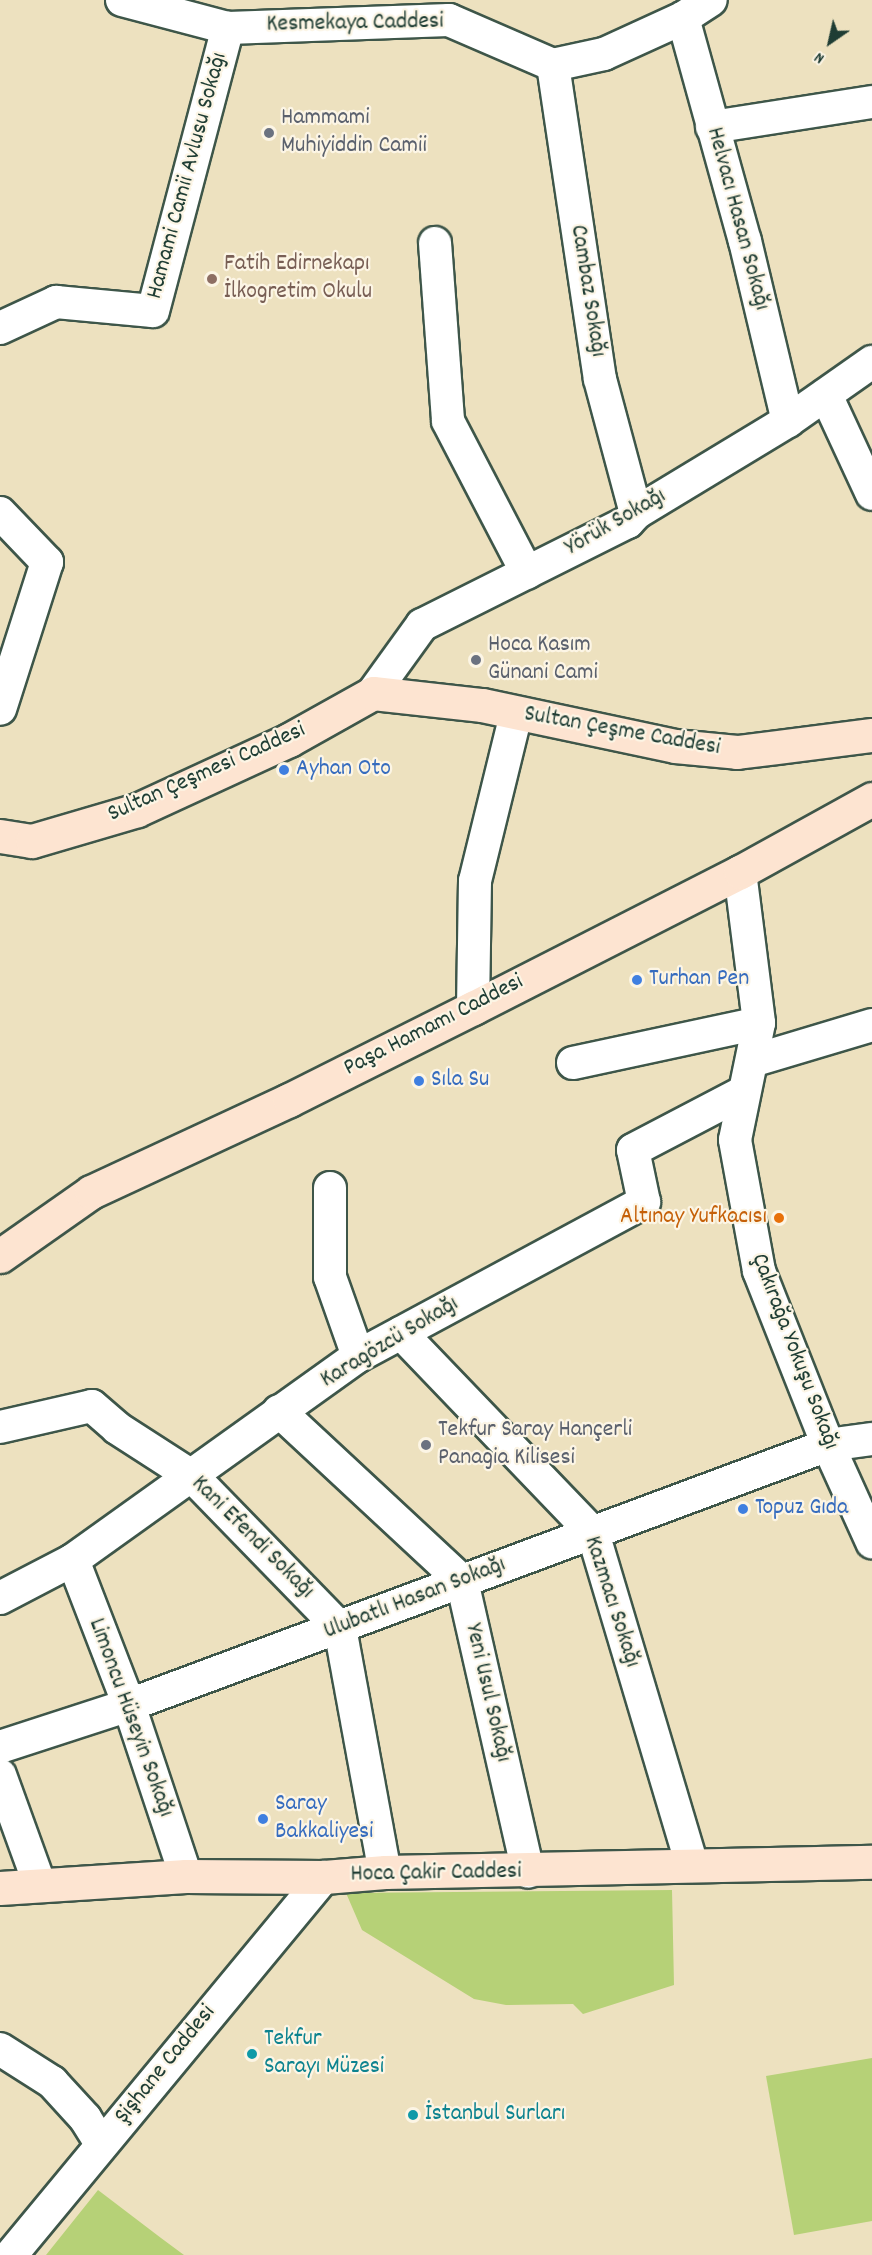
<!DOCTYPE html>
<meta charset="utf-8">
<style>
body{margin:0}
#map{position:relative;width:872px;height:2255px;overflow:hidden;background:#ede1bf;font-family:Dekko,sans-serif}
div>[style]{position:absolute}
.green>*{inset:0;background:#b6d177}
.roads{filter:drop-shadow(2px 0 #3e5649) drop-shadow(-2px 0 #3e5649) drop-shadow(0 2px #3e5649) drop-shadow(0 -2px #3e5649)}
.street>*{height:32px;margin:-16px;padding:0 16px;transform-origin:16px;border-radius:16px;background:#fff}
.secondary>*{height:33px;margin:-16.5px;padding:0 16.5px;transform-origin:16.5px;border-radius:16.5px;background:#fde4d1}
.dots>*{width:16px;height:16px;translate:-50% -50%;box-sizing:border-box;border:3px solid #fcf5e5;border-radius:50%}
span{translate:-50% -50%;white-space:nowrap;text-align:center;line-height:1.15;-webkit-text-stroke:4.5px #fcf5e5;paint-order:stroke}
.street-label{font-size:24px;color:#1f3d34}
.worship-label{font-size:24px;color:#5b616d}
.left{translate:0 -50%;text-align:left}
.education-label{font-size:24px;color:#785e54}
.shop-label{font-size:24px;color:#366cbe}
.food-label{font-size:24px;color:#c56008}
.right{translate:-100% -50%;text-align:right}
.culture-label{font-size:24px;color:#0d838f}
.north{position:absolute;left:800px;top:12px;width:60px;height:60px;-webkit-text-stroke:4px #fcf5e5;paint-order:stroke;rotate:214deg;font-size:16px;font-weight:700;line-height:24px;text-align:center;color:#1f3d34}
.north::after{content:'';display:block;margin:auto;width:21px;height:27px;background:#1f3d34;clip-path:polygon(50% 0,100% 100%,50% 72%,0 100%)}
</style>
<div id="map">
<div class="green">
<div style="clip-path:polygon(672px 1890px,674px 1985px,583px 2014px,573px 2004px,506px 2005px,474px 1999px,362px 1930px,346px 1893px)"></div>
<div style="clip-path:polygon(872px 2058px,872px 2221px,794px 2235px,766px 2076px)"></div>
<div style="clip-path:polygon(98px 2190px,161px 2238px,184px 2255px,46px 2255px)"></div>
</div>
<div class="roads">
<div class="street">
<div style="left:122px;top:0;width:110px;rotate:14.8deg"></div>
<div style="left:228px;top:28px;width:221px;rotate:-2.1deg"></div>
<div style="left:449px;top:20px;width:113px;rotate:23.4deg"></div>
<div style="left:553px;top:65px;width:52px;rotate:-12.2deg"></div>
<div style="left:604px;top:54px;width:87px;rotate:-24.5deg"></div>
<div style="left:683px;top:18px;width:33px;rotate:-33deg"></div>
<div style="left:683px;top:18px;width:231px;rotate:74.5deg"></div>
<div style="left:745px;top:241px;width:185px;rotate:76.6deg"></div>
<div style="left:553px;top:65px;width:317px;rotate:81.5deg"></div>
<div style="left:600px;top:379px;width:139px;rotate:75deg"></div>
<div style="left:712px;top:127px;width:162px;rotate:-8.9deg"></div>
<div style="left:435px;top:243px;width:178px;rotate:85.8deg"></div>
<div style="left:448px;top:421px;width:171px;rotate:62.5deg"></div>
<div style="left:0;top:328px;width:62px;rotate:-24.9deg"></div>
<div style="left:56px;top:302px;width:97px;rotate:5.3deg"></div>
<div style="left:153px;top:311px;width:293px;rotate:-75.2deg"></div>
<div style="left:826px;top:395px;width:109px;rotate:65.1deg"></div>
<div style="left:0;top:513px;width:68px;rotate:46.2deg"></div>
<div style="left:47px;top:562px;width:154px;rotate:107.7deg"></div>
<div style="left:373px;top:693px;width:84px;rotate:-54.2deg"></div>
<div style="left:422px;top:625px;width:230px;rotate:-26.6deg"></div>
<div style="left:628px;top:522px;width:12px;rotate:-48deg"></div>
<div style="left:636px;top:513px;width:178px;rotate:-31.2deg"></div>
<div style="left:788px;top:421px;width:103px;rotate:-35.1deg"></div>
<div style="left:740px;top:872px;width:152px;rotate:82.8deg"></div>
<div style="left:759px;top:1023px;width:119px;rotate:101.6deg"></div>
<div style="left:735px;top:1140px;width:133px;rotate:79.6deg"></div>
<div style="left:759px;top:1271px;width:187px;rotate:68.4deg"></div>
<div style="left:828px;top:1445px;width:107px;rotate:65.6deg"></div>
<div style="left:473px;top:1008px;width:127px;rotate:-89.1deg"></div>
<div style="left:475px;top:881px;width:172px;rotate:-76.2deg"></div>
<div style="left:752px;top:1061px;width:125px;rotate:-16.7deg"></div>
<div style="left:573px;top:1063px;width:190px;rotate:-12.1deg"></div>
<div style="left:330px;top:1188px;width:89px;rotate:90deg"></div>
<div style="left:330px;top:1277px;width:84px;rotate:70.5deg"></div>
<div style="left:401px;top:1333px;width:277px;rotate:46.2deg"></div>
<div style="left:593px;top:1533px;width:347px;rotate:73.4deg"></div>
<div style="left:279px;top:1411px;width:250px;rotate:42.9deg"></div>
<div style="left:462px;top:1581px;width:298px;rotate:77.2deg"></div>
<div style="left:0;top:1427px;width:94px;rotate:-12.9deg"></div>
<div style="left:92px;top:1406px;width:33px;rotate:41deg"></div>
<div style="left:117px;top:1428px;width:90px;rotate:32.8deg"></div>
<div style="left:193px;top:1477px;width:211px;rotate:45.8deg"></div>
<div style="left:340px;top:1628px;width:248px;rotate:79.6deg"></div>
<div style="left:73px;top:1560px;width:155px;rotate:68.9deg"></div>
<div style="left:129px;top:1705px;width:180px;rotate:71.6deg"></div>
<div style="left:0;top:1598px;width:82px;rotate:-27.5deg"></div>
<div style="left:73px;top:1560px;width:350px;rotate:-35.6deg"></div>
<div style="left:358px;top:1356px;width:325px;rotate:-28.3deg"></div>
<div style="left:644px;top:1202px;width:53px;rotate:-101.9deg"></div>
<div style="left:633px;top:1150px;width:123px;rotate:-27.6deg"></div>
<div style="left:0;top:1747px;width:136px;rotate:-18deg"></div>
<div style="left:129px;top:1705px;width:746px;rotate:-20.4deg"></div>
<div style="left:828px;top:1445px;width:44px;rotate:-7.8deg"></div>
<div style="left:0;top:1775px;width:115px;rotate:70.1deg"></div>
<div style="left:0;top:2049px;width:62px;rotate:32.4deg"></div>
<div style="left:52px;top:2082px;width:49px;rotate:47.5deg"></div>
<div style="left:85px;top:2118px;width:31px;rotate:58deg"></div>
<div style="left:11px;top:2255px;width:491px;rotate:-50.4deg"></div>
</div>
<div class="secondary">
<div style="left:0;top:836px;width:32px;rotate:9deg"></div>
<div style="left:32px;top:841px;width:109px;rotate:-16.4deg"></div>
<div style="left:137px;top:810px;width:167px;rotate:-24.7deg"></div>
<div style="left:289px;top:740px;width:96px;rotate:-29.2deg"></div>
<div style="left:373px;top:693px;width:110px;rotate:6.3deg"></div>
<div style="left:482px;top:705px;width:197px;rotate:12deg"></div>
<div style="left:675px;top:746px;width:62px;rotate:5.5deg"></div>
<div style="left:737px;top:752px;width:136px;rotate:-7.2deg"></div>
<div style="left:0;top:1256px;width:111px;rotate:-35.1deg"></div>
<div style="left:91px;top:1192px;width:218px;rotate:-24.9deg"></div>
<div style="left:289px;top:1100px;width:206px;rotate:-26.6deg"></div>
<div style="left:473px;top:1008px;width:300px;rotate:-27deg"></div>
<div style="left:740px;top:872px;width:151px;rotate:-28.9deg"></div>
<div style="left:0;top:1888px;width:186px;rotate:-3.7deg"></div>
<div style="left:186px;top:1876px;width:138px;rotate:0.4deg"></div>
<div style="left:324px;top:1877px;width:61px;rotate:-4.7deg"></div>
<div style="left:385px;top:1872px;width:487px;rotate:-1.2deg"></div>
</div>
</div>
<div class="dots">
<div style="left:269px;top:133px;background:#6b7280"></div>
<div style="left:212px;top:279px;background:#8d6e63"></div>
<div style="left:476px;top:660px;background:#6b7280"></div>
<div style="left:284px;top:770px;background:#3f7fe0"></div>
<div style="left:637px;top:980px;background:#3f7fe0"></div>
<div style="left:419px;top:1081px;background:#3f7fe0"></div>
<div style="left:779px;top:1218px;background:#e8710a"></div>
<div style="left:426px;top:1445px;background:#6b7280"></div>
<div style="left:743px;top:1509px;background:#3f7fe0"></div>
<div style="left:263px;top:1819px;background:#3f7fe0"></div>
<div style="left:252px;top:2054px;background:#0f9aa8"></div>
<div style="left:413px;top:2115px;background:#0f9aa8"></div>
</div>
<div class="street-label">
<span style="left:355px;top:24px;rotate:-1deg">Kesmekaya Caddesi</span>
<span style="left:188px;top:176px;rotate:-75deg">Hamami Camii Avlusu Sokağı</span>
<span style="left:737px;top:219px;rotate:75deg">Helvacı Hasan Sokağı</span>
<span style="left:587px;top:291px;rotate:81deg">Cambaz Sokağı</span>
<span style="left:616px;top:523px;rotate:-30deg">Yörük Sokağı</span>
<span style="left:622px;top:732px;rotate:10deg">Sultan Çeşme Caddesi</span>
<span style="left:207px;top:773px;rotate:-24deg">Sultan Çeşmesi Caddesi</span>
<span style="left:434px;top:1026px;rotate:-27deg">Paşa Hamamı Caddesi</span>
<span style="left:390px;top:1343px;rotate:-31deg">Karagözcü Sokağı</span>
<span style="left:794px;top:1352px;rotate:69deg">Çakırağa Yokuşu Sokağı</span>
<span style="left:252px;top:1538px;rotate:45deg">Kani Efendi Sokağı</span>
<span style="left:415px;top:1599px;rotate:-21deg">Ulubatlı Hasan Sokağı</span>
<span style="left:611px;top:1602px;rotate:72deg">Kazmacı Sokağı</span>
<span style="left:487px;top:1693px;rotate:77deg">Yeni Usul Sokağı</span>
<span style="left:130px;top:1718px;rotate:70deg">Limoncu Hüseyin Sokağı</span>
<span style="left:436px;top:1874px;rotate:-1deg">Hoca Çakir Caddesi</span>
<span style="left:166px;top:2065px;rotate:-51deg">Şişhane Caddesi</span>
</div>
<div class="worship-label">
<span class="left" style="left:281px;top:133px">Hammami<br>Muhiyiddin Camii</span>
<span class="left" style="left:488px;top:660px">Hoca Kasım<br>Günani Cami</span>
<span class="left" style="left:438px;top:1445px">Tekfur Saray Hançerli<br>Panagia Kilisesi</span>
</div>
<div class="education-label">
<span class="left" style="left:224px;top:279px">Fatih Edirnekapı<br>İlkogretim Okulu</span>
</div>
<div class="shop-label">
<span class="left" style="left:296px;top:770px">Ayhan Oto</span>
<span class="left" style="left:649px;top:980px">Turhan Pen</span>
<span class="left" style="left:431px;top:1081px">Sıla Su</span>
<span class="left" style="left:755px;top:1509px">Topuz Gıda</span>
<span class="left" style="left:275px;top:1819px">Saray<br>Bakkaliyesi</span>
</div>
<div class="food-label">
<span class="right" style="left:767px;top:1218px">Altınay Yufkacısı</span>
</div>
<div class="culture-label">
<span class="left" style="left:264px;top:2054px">Tekfur<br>Sarayı Müzesi</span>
<span class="left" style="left:425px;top:2115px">İstanbul Surları</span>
</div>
<div class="north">N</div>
</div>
